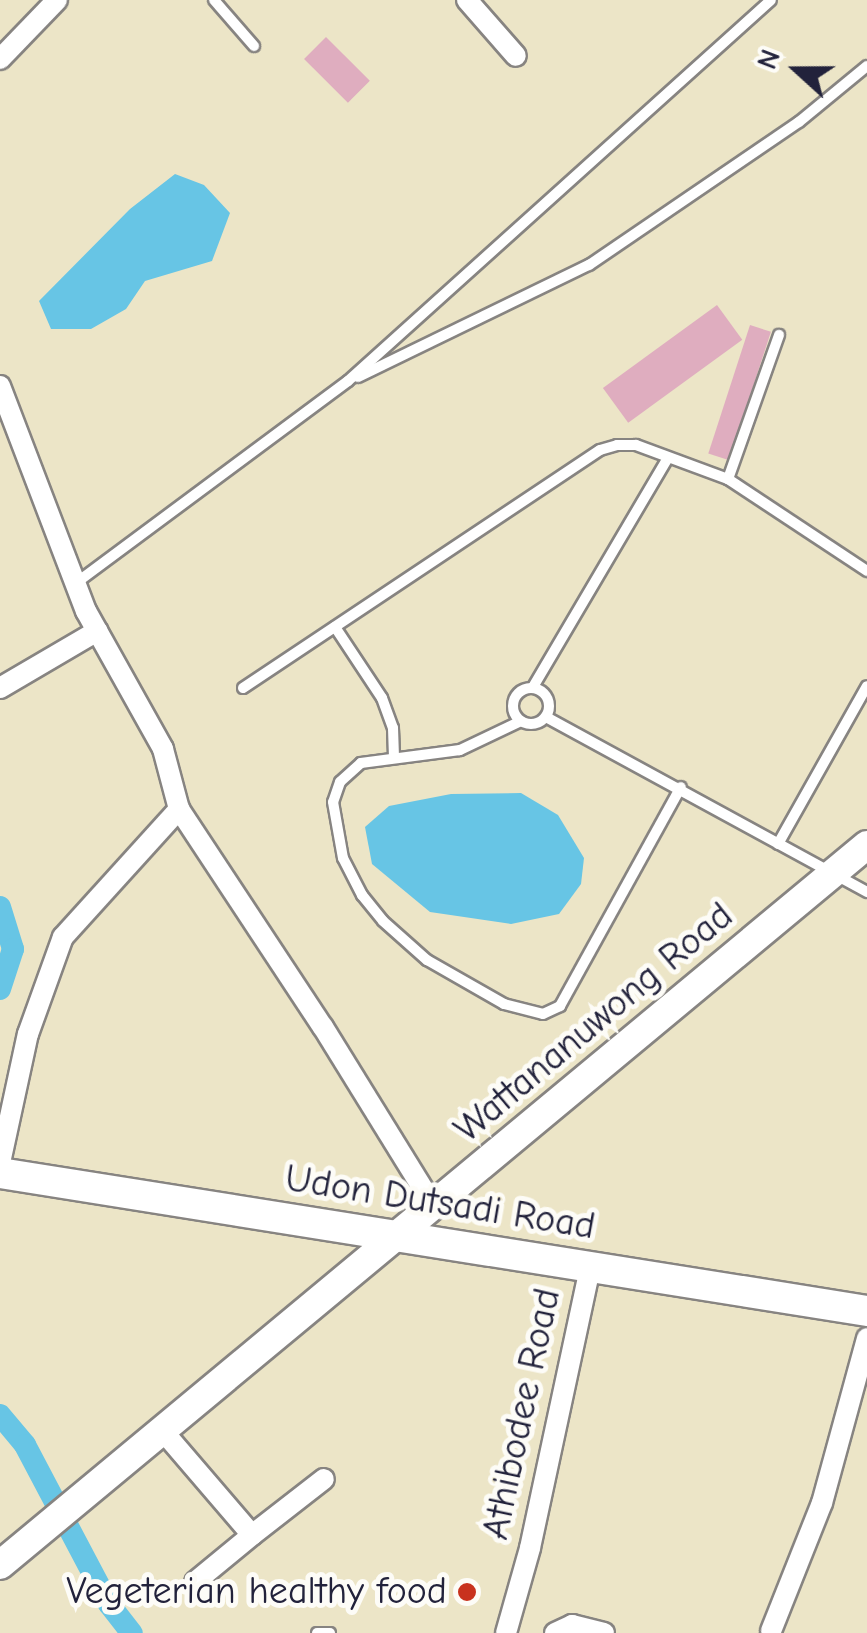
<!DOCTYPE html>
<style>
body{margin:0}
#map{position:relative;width:867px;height:1633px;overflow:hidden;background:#ece5c7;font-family:"Comic Neue",sans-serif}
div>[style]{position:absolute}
.water>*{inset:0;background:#67c5e5}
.canal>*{height:22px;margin:-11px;padding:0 11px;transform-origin:11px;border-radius:11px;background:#67c5e5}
.building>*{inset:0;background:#dfadbf;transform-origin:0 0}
.roads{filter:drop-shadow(2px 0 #878481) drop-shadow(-2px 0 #878481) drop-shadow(0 2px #878481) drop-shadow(0 -2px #878481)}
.lane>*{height:10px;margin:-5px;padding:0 5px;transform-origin:5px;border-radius:5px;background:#fff}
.lane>.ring{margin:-5px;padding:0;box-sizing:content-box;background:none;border:10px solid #fff;border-radius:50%}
.street>*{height:20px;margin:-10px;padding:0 10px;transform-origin:10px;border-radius:10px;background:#fff}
.secondary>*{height:28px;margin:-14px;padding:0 14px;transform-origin:14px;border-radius:14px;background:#fff}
.primary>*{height:30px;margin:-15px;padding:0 15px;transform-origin:15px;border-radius:15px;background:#fff}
.dots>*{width:28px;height:28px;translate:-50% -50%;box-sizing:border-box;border:5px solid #fdfcf7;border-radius:50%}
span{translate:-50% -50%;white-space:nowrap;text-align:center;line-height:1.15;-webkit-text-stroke:10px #fdfcf7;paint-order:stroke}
.street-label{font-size:38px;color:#22223b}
.poi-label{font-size:38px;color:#22223b}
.right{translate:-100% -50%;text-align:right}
.north{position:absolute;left:747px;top:20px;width:100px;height:100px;-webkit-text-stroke:8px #fdfcf7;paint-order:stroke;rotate:291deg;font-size:28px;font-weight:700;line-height:40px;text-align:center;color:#22223b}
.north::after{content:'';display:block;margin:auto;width:35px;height:45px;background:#22223b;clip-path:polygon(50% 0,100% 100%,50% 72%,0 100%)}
</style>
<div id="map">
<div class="water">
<div style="clip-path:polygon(175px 174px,204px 185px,230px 213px,212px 261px,145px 281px,126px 309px,91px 329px,51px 329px,39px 301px,130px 209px)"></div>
<div style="clip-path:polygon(521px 793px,558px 815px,584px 858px,581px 884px,559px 914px,511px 924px,430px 912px,372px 864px,365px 827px,389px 806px,451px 794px)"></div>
</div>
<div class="canal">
<div style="left:0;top:907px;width:44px;rotate:72.8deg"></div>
<div style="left:13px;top:949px;width:42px;rotate:108deg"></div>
<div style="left:0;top:1415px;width:39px;rotate:50deg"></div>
<div style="left:25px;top:1445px;width:180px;rotate:62.2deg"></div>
<div style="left:109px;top:1604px;width:37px;rotate:52deg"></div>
</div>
<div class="building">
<div style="left:326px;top:37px;width:62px;height:31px;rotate:45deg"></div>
<div style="left:717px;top:305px;width:43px;height:141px;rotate:54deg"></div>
<div style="left:750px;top:325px;width:22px;height:135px;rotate:18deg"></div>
</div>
<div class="roads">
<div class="lane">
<div style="left:214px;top:0;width:61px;rotate:49deg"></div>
<div style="left:358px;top:377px;width:257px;rotate:-25.9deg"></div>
<div style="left:589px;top:265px;width:254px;rotate:-34.3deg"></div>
<div style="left:799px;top:122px;width:88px;rotate:-39.5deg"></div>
<div style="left:728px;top:479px;width:153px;rotate:-70.5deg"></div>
<div style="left:76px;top:583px;width:339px;rotate:-36.6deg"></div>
<div style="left:348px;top:381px;width:569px;rotate:-42.01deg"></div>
<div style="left:335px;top:627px;width:85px;rotate:56.5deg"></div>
<div style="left:382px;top:698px;width:32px;rotate:70deg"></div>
<div style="left:393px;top:728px;width:29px;rotate:88deg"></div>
<div style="left:533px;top:687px;width:266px;rotate:-59.5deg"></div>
<div class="ring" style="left:513px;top:688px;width:26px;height:26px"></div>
<div style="left:243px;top:688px;width:429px;rotate:-33.7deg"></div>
<div style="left:600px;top:450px;width:18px;rotate:-16deg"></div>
<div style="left:617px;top:445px;width:19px"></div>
<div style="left:636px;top:445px;width:98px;rotate:20.3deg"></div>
<div style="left:728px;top:479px;width:167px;rotate:33.5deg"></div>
<div style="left:546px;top:717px;width:366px;rotate:28.6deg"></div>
<div style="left:521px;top:721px;width:68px;rotate:154.6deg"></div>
<div style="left:460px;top:750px;width:100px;rotate:172.5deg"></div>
<div style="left:361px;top:763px;width:28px;rotate:138deg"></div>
<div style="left:340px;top:782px;width:21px;rotate:109deg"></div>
<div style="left:333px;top:802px;width:57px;rotate:79.9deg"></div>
<div style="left:343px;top:858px;width:42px;rotate:62.8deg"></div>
<div style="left:362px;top:895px;width:33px;rotate:51deg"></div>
<div style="left:383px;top:921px;width:59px;rotate:41.6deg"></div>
<div style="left:427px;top:960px;width:89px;rotate:29.7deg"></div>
<div style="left:504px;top:1004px;width:40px;rotate:14.4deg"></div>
<div style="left:543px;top:1014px;width:19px;rotate:-25deg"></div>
<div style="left:560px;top:1006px;width:250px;rotate:-61.1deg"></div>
<div style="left:778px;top:844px;width:181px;rotate:-60.6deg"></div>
<div style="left:317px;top:1633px;width:13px"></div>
</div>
<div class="street">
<div style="left:467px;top:0;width:74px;rotate:48.8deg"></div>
<div style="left:0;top:59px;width:82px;rotate:-46deg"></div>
<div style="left:0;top:386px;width:241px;rotate:69.1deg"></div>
<div style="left:86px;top:611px;width:158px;rotate:60.8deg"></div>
<div style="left:163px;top:749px;width:62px;rotate:75.1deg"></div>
<div style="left:179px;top:809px;width:261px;rotate:56.6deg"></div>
<div style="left:323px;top:1027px;width:209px;rotate:58.3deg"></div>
<div style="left:0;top:688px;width:113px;rotate:-30.4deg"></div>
<div style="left:0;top:1163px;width:132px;rotate:-77.8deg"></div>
<div style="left:28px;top:1034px;width:103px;rotate:-70.2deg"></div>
<div style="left:63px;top:937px;width:173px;rotate:-47.8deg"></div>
<div style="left:162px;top:1430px;width:138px;rotate:49.4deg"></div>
<div style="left:252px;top:1535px;width:91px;rotate:-37.9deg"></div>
<div style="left:195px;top:1582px;width:74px;rotate:-39.5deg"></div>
<div style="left:771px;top:1631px;width:138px;rotate:-68.3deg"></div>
<div style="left:822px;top:1503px;width:171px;rotate:-74.7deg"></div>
<div style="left:506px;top:1633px;width:88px;rotate:-74.2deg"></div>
<div style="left:530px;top:1548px;width:287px;rotate:-77.9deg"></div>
<div style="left:555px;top:1633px;width:19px;rotate:-25deg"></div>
<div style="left:572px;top:1625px;width:33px;rotate:14deg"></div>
</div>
<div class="secondary">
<div style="left:0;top:1565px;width:1127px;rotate:-39.71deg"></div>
</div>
<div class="primary">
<div style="left:0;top:1173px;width:878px;rotate:9.04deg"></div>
</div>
</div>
<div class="dots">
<div style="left:467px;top:1592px;background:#c8321e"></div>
</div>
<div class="street-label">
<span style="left:594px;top:1023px;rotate:-40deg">Wattananuwong Road</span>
<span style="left:440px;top:1203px;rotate:9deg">Udon Dutsadi Road</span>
<span style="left:522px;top:1414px;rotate:-78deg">Athibodee Road</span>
</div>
<div class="poi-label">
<span class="right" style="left:447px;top:1592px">Vegeterian healthy food</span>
</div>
<div class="north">N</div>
</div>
